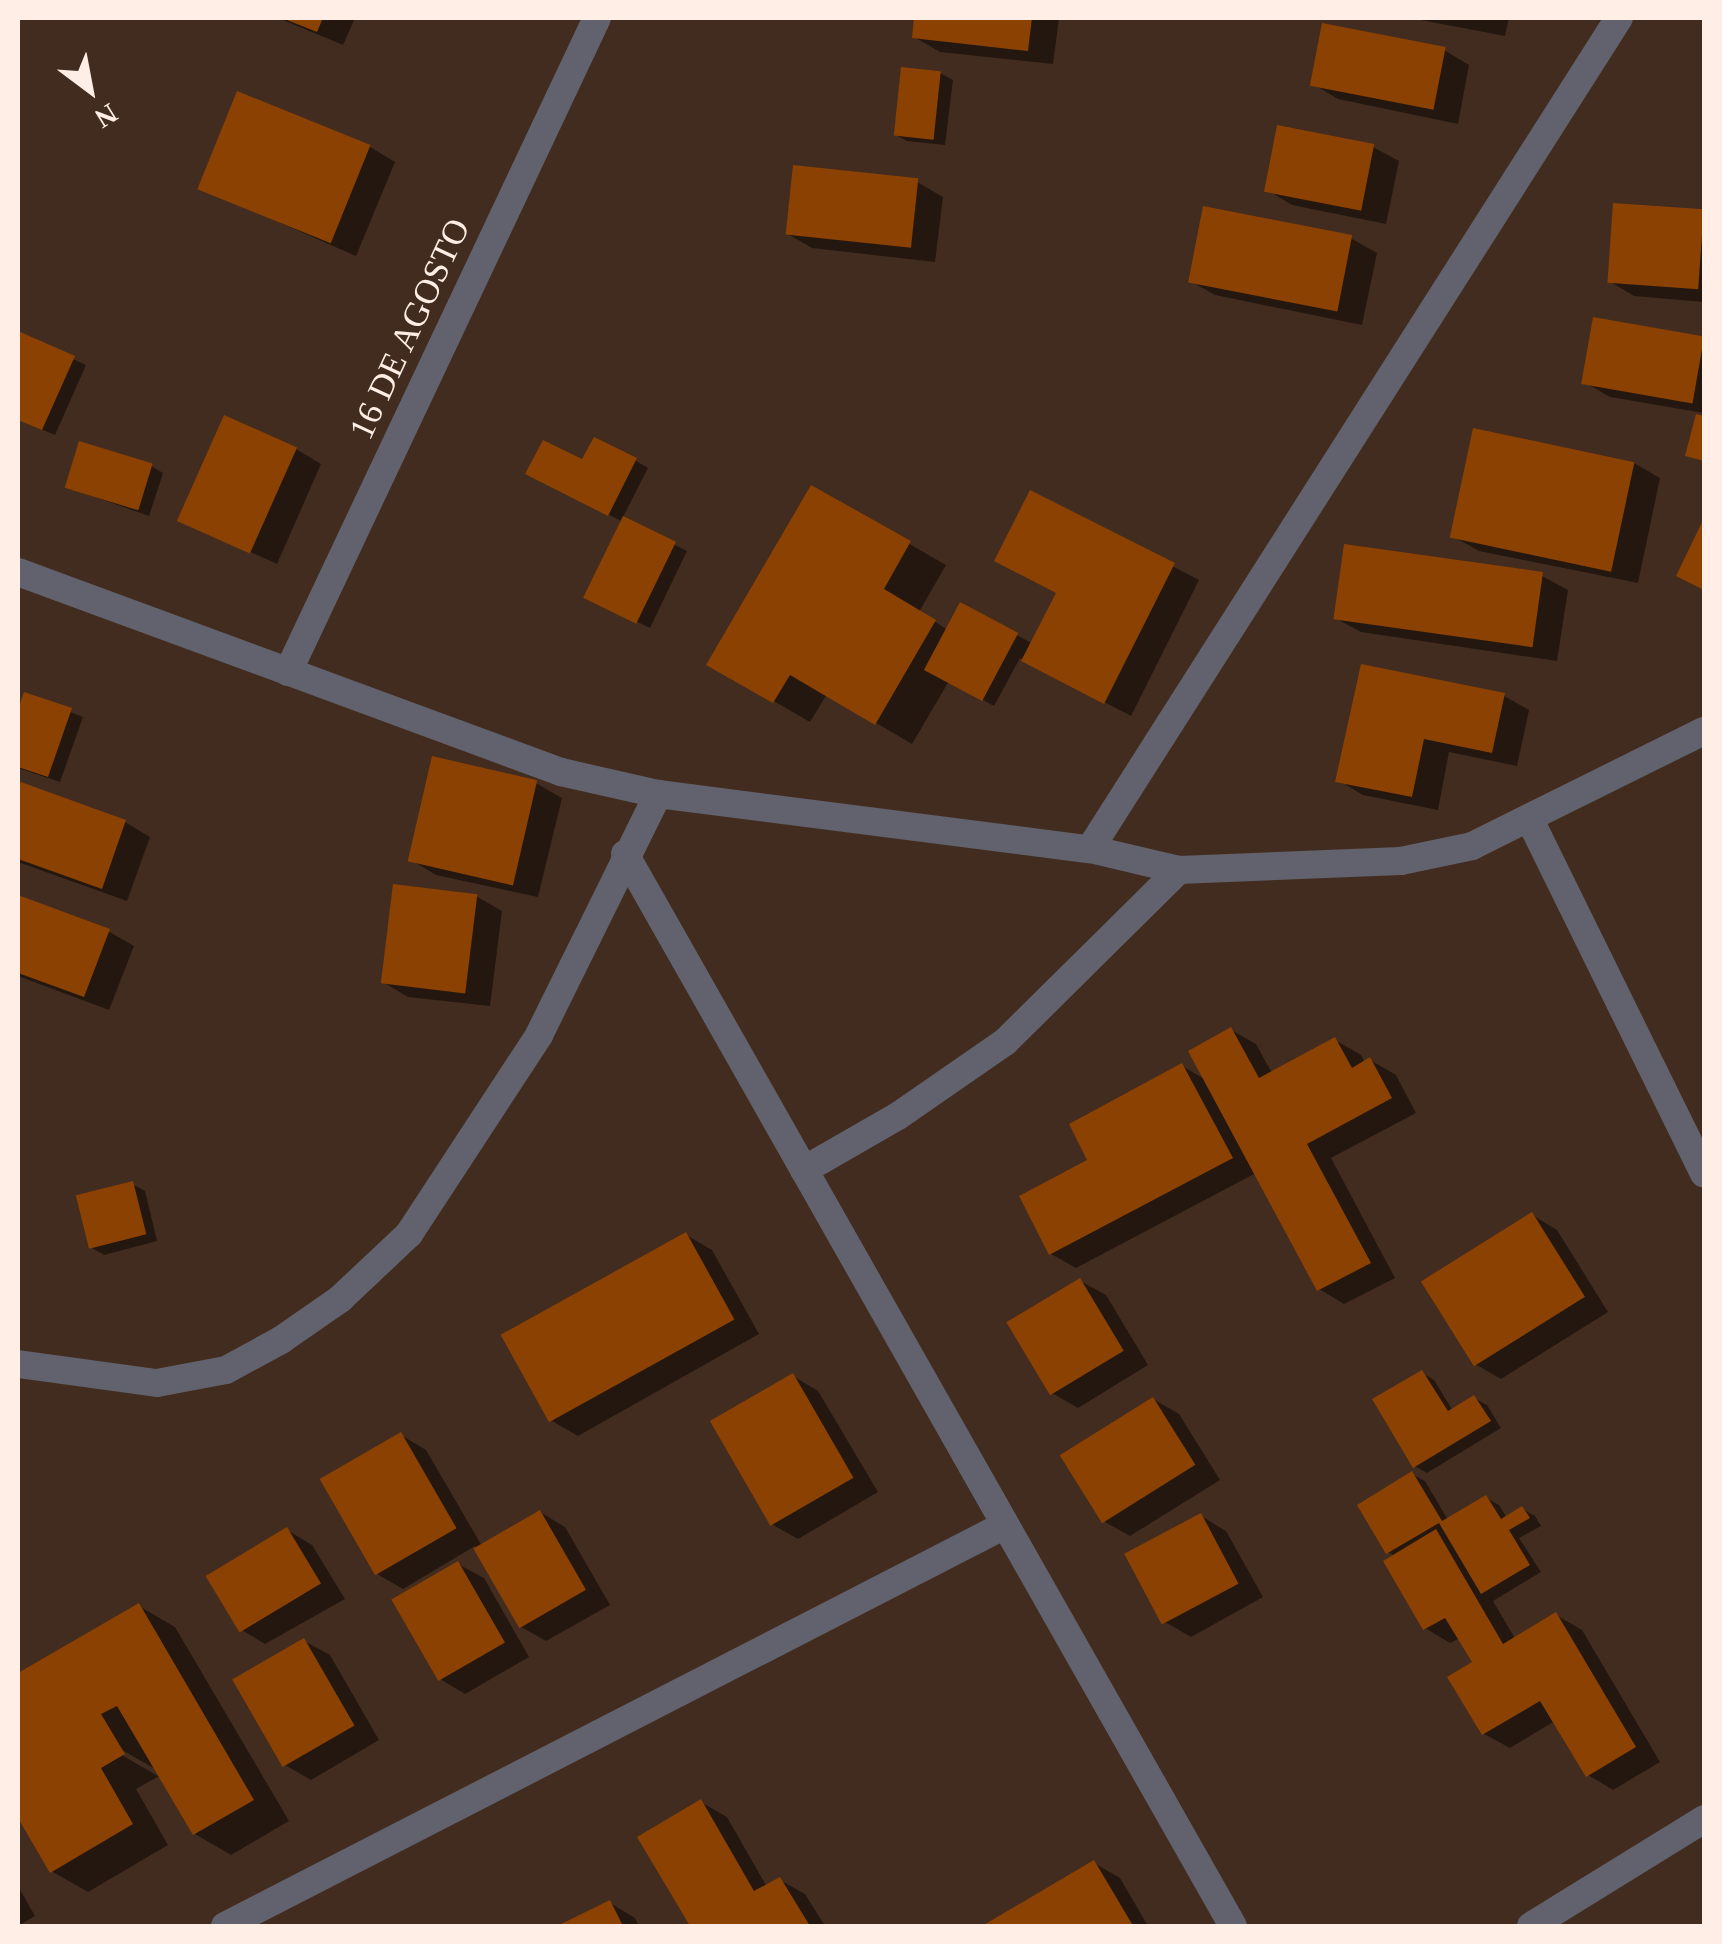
<!DOCTYPE html>
<style>
body{margin:0}
#map{position:relative;width:1722px;height:1944px;overflow:hidden;background:#422c1f;font-family:Georgia,serif}
div>[style]{position:absolute}
.shadow>*{inset:0;background:#0007}
.building>*{inset:0;background:#8b4102;transform-origin:0 0}
.service>*{height:28px;margin:-14px;padding:0 14px;transform-origin:14px;border-radius:14px;background:#61626d}
.minor>*{height:28px;margin:-14px;padding:0 14px;transform-origin:14px;border-radius:14px;background:#61626d}
span{translate:-50% -50%;white-space:nowrap;text-align:center;line-height:1.15;-webkit-text-stroke:9px #422c1f;paint-order:stroke}
.street-label{font-size:35px;color:#feeee6}
.frame{position:absolute;inset:0;border:20px solid #feeee6;pointer-events:none}
.north{position:absolute;left:40px;top:40px;width:100px;height:100px;-webkit-text-stroke:8px #422c1f;paint-order:stroke;rotate:148deg;font-size:28px;font-weight:700;line-height:40px;text-align:center;color:#feeee6}
.north::after{content:'';display:block;margin:auto;width:35px;height:45px;background:#feeee6;clip-path:polygon(50% 0,100% 100%,50% 72%,0 100%)}
</style>
<div id="map">
<div class="shadow">
<div style="clip-path:polygon(278px 18px,355px 18px,343px 45px)"></div>
<div style="clip-path:polygon(917px 18px,1059px 18px,1053px 64px,940px 52px,914px 37px)"></div>
<div style="clip-path:polygon(1410px 18px,1509px 18px,1505px 36px)"></div>
<div style="clip-path:polygon(1444px 50px,1469px 65px,1458px 124px,1338px 99px,1313px 84px)"></div>
<div style="clip-path:polygon(940px 73px,953px 80px,945px 145px,907px 141px,894px 134px)"></div>
<div style="clip-path:polygon(370px 147px,395px 162px,356px 256px,200px 188px)"></div>
<div style="clip-path:polygon(1373px 147px,1399px 161px,1386px 224px,1292px 205px,1267px 190px)"></div>
<div style="clip-path:polygon(917px 182px,943px 197px,935px 262px,812px 248px,786px 233px)"></div>
<div style="clip-path:polygon(1615px 206px,1704px 212px,1704px 302px,1634px 296px,1609px 281px)"></div>
<div style="clip-path:polygon(1205px 209px,1352px 239px,1377px 253px,1362px 325px,1215px 295px,1190px 281px)"></div>
<div style="clip-path:polygon(1595px 320px,1704px 338px,1704px 413px,1610px 397px,1584px 382px)"></div>
<div style="clip-path:polygon(18px 334px,86px 365px,55px 435px,18px 419px)"></div>
<div style="clip-path:polygon(296px 449px,321px 464px,277px 564px,181px 520px)"></div>
<div style="clip-path:polygon(636px 461px,648px 468px,622px 519px,687px 551px,650px 628px,600px 604px,623px 522px,541px 480px,583px 463px)"></div>
<div style="clip-path:polygon(1634px 463px,1660px 478px,1638px 583px,1479px 551px,1454px 537px)"></div>
<div style="clip-path:polygon(151px 466px,163px 473px,149px 516px,67px 487px)"></div>
<div style="clip-path:polygon(812px 488px,946px 565px,919px 612px,948px 630px,961px 605px,1033px 644px,1059px 593px,1031px 493px,1199px 580px,1131px 716px,1020px 658px,994px 706px,949px 681px,912px 744px,827px 694px,810px 722px,710px 664px)"></div>
<div style="clip-path:polygon(1542px 576px,1568px 590px,1557px 661px,1361px 632px,1335px 618px)"></div>
<div style="clip-path:polygon(25px 695px,83px 717px,60px 782px,18px 768px,18px 717px)"></div>
<div style="clip-path:polygon(1504px 696px,1529px 710px,1517px 766px,1449px 752px,1438px 810px,1363px 795px,1338px 780px)"></div>
<div style="clip-path:polygon(536px 783px,562px 798px,538px 897px,436px 875px,411px 860px)"></div>
<div style="clip-path:polygon(18px 784px,125px 822px,150px 837px,127px 901px,18px 862px)"></div>
<div style="clip-path:polygon(476px 896px,502px 911px,490px 1006px,408px 997px,383px 982px)"></div>
<div style="clip-path:polygon(18px 898px,108px 931px,134px 946px,109px 1010px,18px 976px)"></div>
<div style="clip-path:polygon(1231px 1030px,1256px 1044px,1272px 1073px,1335px 1040px,1361px 1055px,1365px 1063px,1370px 1060px,1396px 1075px,1416px 1113px,1331px 1158px,1395px 1278px,1344px 1304px,1319px 1289px,1256px 1173px,1076px 1268px,1051px 1254px,1091px 1161px,1182px 1066px,1206px 1080px)"></div>
<div style="clip-path:polygon(132px 1184px,145px 1191px,157px 1241px,104px 1255px,92px 1248px)"></div>
<div style="clip-path:polygon(1532px 1215px,1557px 1230px,1608px 1312px,1501px 1379px,1475px 1364px)"></div>
<div style="clip-path:polygon(686px 1235px,712px 1250px,759px 1334px,578px 1436px,552px 1421px)"></div>
<div style="clip-path:polygon(1080px 1281px,1106px 1295px,1148px 1365px,1078px 1408px,1052px 1393px)"></div>
<div style="clip-path:polygon(1422px 1373px,1434px 1380px,1453px 1411px,1474px 1398px,1487px 1405px,1501px 1428px,1427px 1473px,1415px 1466px)"></div>
<div style="clip-path:polygon(793px 1376px,818px 1391px,878px 1492px,798px 1539px,773px 1525px)"></div>
<div style="clip-path:polygon(1153px 1399px,1179px 1414px,1220px 1480px,1130px 1536px,1105px 1522px)"></div>
<div style="clip-path:polygon(401px 1435px,426px 1450px,482px 1546px,540px 1512px,565px 1527px,610px 1605px,546px 1641px,521px 1627px,475px 1546px,403px 1589px,377px 1574px)"></div>
<div style="clip-path:polygon(1412px 1474px,1425px 1481px,1448px 1520px,1486px 1498px,1499px 1505px,1507px 1518px,1522px 1509px,1535px 1516px,1541px 1526px,1519px 1538px,1541px 1572px,1493px 1601px,1516px 1640px,1556px 1615px,1582px 1630px,1660px 1762px,1613px 1790px,1588px 1775px,1555px 1721px,1510px 1748px,1484px 1734px,1476px 1663px,1460px 1638px,1450px 1643px,1425px 1628px,1395px 1556px,1388px 1552px)"></div>
<div style="clip-path:polygon(1201px 1516px,1226px 1531px,1263px 1597px,1191px 1637px,1165px 1622px)"></div>
<div style="clip-path:polygon(287px 1530px,312px 1545px,345px 1599px,265px 1644px,240px 1629px)"></div>
<div style="clip-path:polygon(458px 1564px,484px 1578px,529px 1657px,465px 1694px,440px 1679px)"></div>
<div style="clip-path:polygon(evenodd,139px 1606px,175px 1627px,289px 1821px,231px 1855px,195px 1834px,161px 1775px,136px 1789px,168px 1845px,88px 1892px,51px 1871px,18px 1813px,18px 1676px,139px 1606px,115px 1746px,157px 1770px,158px 1776px,113px 1750px,115px 1746px)"></div>
<div style="clip-path:polygon(304px 1641px,330px 1655px,379px 1740px,311px 1780px,285px 1765px)"></div>
<div style="clip-path:polygon(701px 1802px,727px 1817px,767px 1887px,780px 1880px,805px 1894px,825px 1926px,693px 1926px,641px 1837px)"></div>
<div style="clip-path:polygon(1094px 1863px,1120px 1878px,1148px 1926px,987px 1926px)"></div>
<div style="clip-path:polygon(18px 1886px,35px 1916px,18px 1926px)"></div>
<div style="clip-path:polygon(610px 1903px,635px 1918px,639px 1926px,562px 1926px)"></div>
</div>
<div class="building">
<div style="clip-path:polygon(282px 18px,323px 18px,317px 32px)"></div>
<div style="clip-path:polygon(914px 18px,1032px 18px,1028px 51px,912px 38px)"></div>
<div style="left:1322px;top:23px;width:126px;height:64px;rotate:11deg"></div>
<div style="left:901px;top:67px;width:40px;height:69px;rotate:6deg"></div>
<div style="left:237px;top:91px;width:144px;height:106px;rotate:22deg"></div>
<div style="left:1277px;top:125px;width:99px;height:68px;rotate:11deg"></div>
<div style="left:793px;top:165px;width:126px;height:70px;rotate:6deg"></div>
<div style="left:1613px;top:203px;width:91px;height:80px;rotate:4deg"></div>
<div style="left:1203px;top:206px;width:152px;height:78px;rotate:11deg"></div>
<div style="left:1593px;top:317px;width:113px;height:68px;rotate:10deg"></div>
<div style="clip-path:polygon(18px 331px,75px 356px,42px 430px,18px 420px)"></div>
<div style="clip-path:polygon(1696px 414px,1704px 416px,1704px 461px,1685px 456px)"></div>
<div style="left:224px;top:415px;width:80px;height:116px;rotate:24deg"></div>
<div style="left:1473px;top:428px;width:165px;height:112px;rotate:12deg"></div>
<div style="clip-path:polygon(594px 437px,637px 458px,608px 516px,525px 474px,543px 440px,582px 459px)"></div>
<div style="left:79px;top:441px;width:77px;height:49px;rotate:17deg"></div>
<div style="clip-path:polygon(811px 485px,911px 541px,884px 589px,936px 620px,875px 725px,790px 675px,773px 703px,706px 665px)"></div>
<div style="clip-path:polygon(1030px 490px,1175px 563px,1104px 704px,1021px 661px,1056px 593px,994px 561px)"></div>
<div style="left:623px;top:516px;width:59px;height:91px;rotate:26deg"></div>
<div style="clip-path:polygon(1704px 518px,1704px 590px,1676px 576px)"></div>
<div style="left:1344px;top:544px;width:201px;height:76px;rotate:8deg"></div>
<div style="left:960px;top:602px;width:66px;height:77px;rotate:28deg"></div>
<div style="clip-path:polygon(1361px 664px,1505px 693px,1492px 753px,1424px 739px,1412px 797px,1335px 782px)"></div>
<div style="clip-path:polygon(24px 692px,72px 708px,48px 777px,18px 767px,18px 709px)"></div>
<div style="left:432px;top:756px;width:108px;height:108px;rotate:13deg"></div>
<div style="clip-path:polygon(18px 781px,126px 820px,102px 889px,18px 859px)"></div>
<div style="left:393px;top:884px;width:85px;height:100px;rotate:7deg"></div>
<div style="clip-path:polygon(18px 895px,110px 929px,84px 997px,18px 973px)"></div>
<div style="clip-path:polygon(1231px 1027px,1259px 1078px,1335px 1037px,1352px 1068px,1370px 1057px,1392px 1098px,1307px 1144px,1371px 1263px,1317px 1291px,1188px 1051px)"></div>
<div style="clip-path:polygon(1182px 1063px,1233px 1158px,1049px 1255px,1019px 1196px,1087px 1160px,1069px 1124px)"></div>
<div style="left:133px;top:1181px;width:55px;height:59px;rotate:76deg"></div>
<div style="left:1532px;top:1212px;width:100px;height:131px;rotate:58deg"></div>
<div style="left:686px;top:1232px;width:100px;height:212px;rotate:61deg"></div>
<div style="left:1080px;top:1278px;width:85px;height:86px;rotate:59deg"></div>
<div style="clip-path:polygon(1422px 1370px,1448px 1411px,1474px 1395px,1491px 1421px,1413px 1468px,1372px 1399px)"></div>
<div style="left:793px;top:1373px;width:121px;height:96px;rotate:60deg"></div>
<div style="left:1153px;top:1397px;width:80px;height:110px;rotate:58deg"></div>
<div style="left:401px;top:1432px;width:111px;height:94px;rotate:60deg"></div>
<div style="clip-path:polygon(1412px 1471px,1442px 1521px,1486px 1495px,1501px 1519px,1522px 1506px,1530px 1518px,1509px 1530px,1530px 1565px,1481px 1594px,1439px 1523px,1386px 1554px,1357px 1505px)"></div>
<div style="left:540px;top:1510px;width:92px;height:77px;rotate:60deg"></div>
<div style="left:1201px;top:1513px;width:80px;height:87px;rotate:62deg"></div>
<div style="left:287px;top:1527px;width:66px;height:95px;rotate:59deg"></div>
<div style="clip-path:polygon(1436px 1529px,1503px 1644px,1556px 1612px,1636px 1747px,1586px 1777px,1540px 1701px,1482px 1735px,1447px 1677px,1472px 1662px,1445px 1618px,1423px 1630px,1383px 1561px)"></div>
<div style="left:458px;top:1561px;width:94px;height:77px;rotate:60deg"></div>
<div style="clip-path:polygon(139px 1603px,254px 1800px,193px 1835px,117px 1706px,101px 1714px,125px 1754px,101px 1768px,133px 1824px,50px 1873px,18px 1818px,18px 1673px)"></div>
<div style="left:304px;top:1638px;width:101px;height:83px;rotate:60deg"></div>
<div style="clip-path:polygon(701px 1799px,754px 1891px,780px 1877px,810px 1926px,690px 1926px,637px 1837px)"></div>
<div style="clip-path:polygon(1094px 1860px,1132px 1924px,1128px 1926px,982px 1926px)"></div>
<div style="clip-path:polygon(610px 1900px,623px 1926px,557px 1926px)"></div>
</div>
<div class="service">
<div style="left:804px;top:1170px;width:108px;rotate:-29.9deg"></div>
<div style="left:898px;top:1116px;width:130px;rotate:-34.7deg"></div>
<div style="left:1005px;top:1042px;width:245px;rotate:-44.7deg"></div>
<div style="left:225px;top:1926px;width:877px;rotate:-27.21deg"></div>
</div>
<div class="minor">
<div style="left:18px;top:572px;width:579px;rotate:20.22deg"></div>
<div style="left:561px;top:772px;width:99px;rotate:12.8deg"></div>
<div style="left:658px;top:794px;width:435px;rotate:7.3deg"></div>
<div style="left:1090px;top:849px;width:91px;rotate:13.3deg"></div>
<div style="left:1179px;top:870px;width:222px;rotate:-2.3deg"></div>
<div style="left:1401px;top:861px;width:73px;rotate:-11.9deg"></div>
<div style="left:1472px;top:846px;width:259px;rotate:-26.4deg"></div>
<div style="left:288px;top:672px;width:723px;rotate:-64.71deg"></div>
<div style="left:1530px;top:820px;width:394px;rotate:63.8deg"></div>
<div style="left:1090px;top:849px;width:985px;rotate:-57.52deg"></div>
<div style="left:625px;top:854px;width:1232px;rotate:60.44deg"></div>
<div style="left:18px;top:1364px;width:140px;rotate:7.8deg"></div>
<div style="left:157px;top:1383px;width:70px;rotate:-10.7deg"></div>
<div style="left:226px;top:1370px;width:63px;rotate:-28.6deg"></div>
<div style="left:281px;top:1340px;width:72px;rotate:-34.8deg"></div>
<div style="left:340px;top:1299px;width:95px;rotate:-43.3deg"></div>
<div style="left:409px;top:1234px;width:238px;rotate:-56.8deg"></div>
<div style="left:539px;top:1035px;width:269px;rotate:-63.7deg"></div>
<div style="left:1531px;top:1926px;width:203px;rotate:-31.7deg"></div>
</div>
<div class="street-label">
<span style="left:410px;top:329px;rotate:-65deg">16 DE AGOSTO</span>
</div>
<div class="frame"></div>
<div class="north">N</div>
</div>
